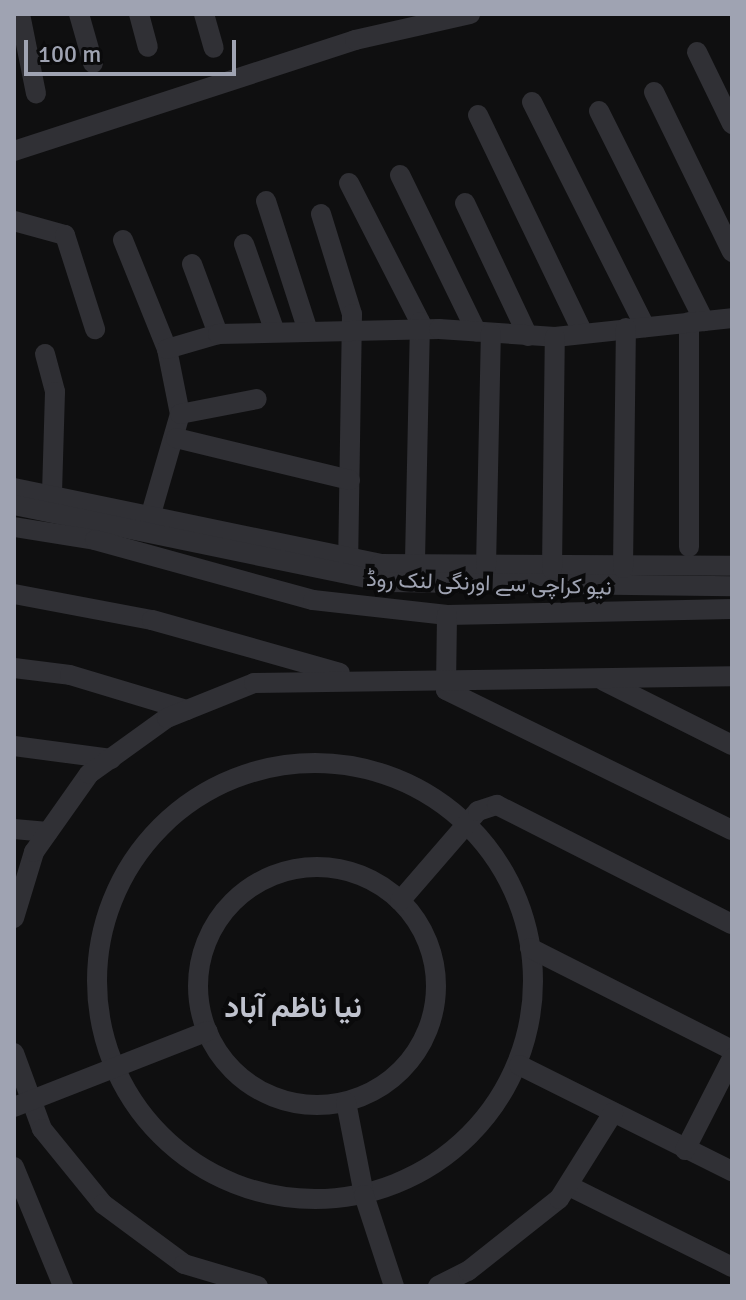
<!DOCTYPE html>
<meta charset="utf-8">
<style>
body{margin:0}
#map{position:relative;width:746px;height:1300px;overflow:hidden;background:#0f0f10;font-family:Signika,Vazirmatn,sans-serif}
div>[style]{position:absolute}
.minor>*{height:20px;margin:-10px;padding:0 10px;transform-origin:10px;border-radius:10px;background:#303035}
.minor>.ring{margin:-10px;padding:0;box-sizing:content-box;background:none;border:20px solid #303035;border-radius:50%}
span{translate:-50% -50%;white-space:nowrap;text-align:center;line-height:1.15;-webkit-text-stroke:8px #0a0a0b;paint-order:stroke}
.street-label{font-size:22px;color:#9fa3b2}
.district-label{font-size:30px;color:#c0c3ce;font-weight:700}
.frame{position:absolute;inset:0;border:16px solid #9fa3b2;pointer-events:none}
.scale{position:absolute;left:24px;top:40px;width:212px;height:36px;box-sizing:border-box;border:4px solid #9fa3b2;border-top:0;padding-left:10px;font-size:24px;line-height:28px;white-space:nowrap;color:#9fa3b2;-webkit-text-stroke:6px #0a0a0b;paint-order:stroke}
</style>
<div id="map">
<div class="minor">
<div style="left:20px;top:14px;width:81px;rotate:78.6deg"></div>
<div style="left:79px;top:14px;width:51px;rotate:74.1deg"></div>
<div style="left:139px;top:14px;width:34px;rotate:75deg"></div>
<div style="left:204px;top:14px;width:35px;rotate:74deg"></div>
<div style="left:697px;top:52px;width:80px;rotate:64.1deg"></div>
<div style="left:654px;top:92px;width:178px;rotate:64deg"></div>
<div style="left:532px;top:102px;width:252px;rotate:63.3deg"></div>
<div style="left:599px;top:111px;width:235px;rotate:63.4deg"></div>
<div style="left:478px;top:115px;width:242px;rotate:64.3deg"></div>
<div style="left:14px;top:151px;width:359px;rotate:-18deg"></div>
<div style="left:355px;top:40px;width:118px;rotate:-12.7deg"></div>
<div style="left:400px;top:175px;width:174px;rotate:64deg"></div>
<div style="left:349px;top:183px;width:156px;rotate:62.9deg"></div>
<div style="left:420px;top:322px;width:244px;rotate:91.2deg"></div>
<div style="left:266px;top:201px;width:137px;rotate:72.1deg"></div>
<div style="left:465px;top:203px;width:147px;rotate:64.7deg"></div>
<div style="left:321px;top:214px;width:105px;rotate:72.8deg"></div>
<div style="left:352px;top:314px;width:246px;rotate:90.9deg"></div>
<div style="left:14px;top:221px;width:53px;rotate:15.4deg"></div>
<div style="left:65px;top:235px;width:99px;rotate:72.3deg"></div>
<div style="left:123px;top:240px;width:118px;rotate:68deg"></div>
<div style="left:167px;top:349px;width:66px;rotate:78.7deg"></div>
<div style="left:180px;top:414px;width:104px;rotate:106.2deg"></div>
<div style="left:244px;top:244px;width:93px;rotate:70.6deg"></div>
<div style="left:192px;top:264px;width:75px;rotate:69.6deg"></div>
<div style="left:689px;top:322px;width:225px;rotate:90deg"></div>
<div style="left:167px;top:349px;width:53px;rotate:-16.4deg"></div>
<div style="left:218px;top:334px;width:221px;rotate:-1.3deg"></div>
<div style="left:439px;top:329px;width:116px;rotate:3.9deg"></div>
<div style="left:555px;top:337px;width:178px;rotate:-6.1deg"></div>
<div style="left:45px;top:354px;width:39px;rotate:75deg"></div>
<div style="left:55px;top:392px;width:101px;rotate:91.7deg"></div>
<div style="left:180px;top:414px;width:78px;rotate:-11deg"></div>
<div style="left:176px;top:438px;width:179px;rotate:13.6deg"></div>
<div style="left:14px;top:488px;width:374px;rotate:11.7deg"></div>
<div style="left:380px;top:564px;width:352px;rotate:0.3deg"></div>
<div style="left:14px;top:505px;width:380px;rotate:11.7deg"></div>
<div style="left:386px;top:582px;width:346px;rotate:0.7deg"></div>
<div style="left:14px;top:527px;width:82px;rotate:9.1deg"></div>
<div style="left:95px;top:540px;width:226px;rotate:15.4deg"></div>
<div style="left:313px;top:600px;width:135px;rotate:6.4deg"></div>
<div style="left:447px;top:615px;width:285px;rotate:-1.2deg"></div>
<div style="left:486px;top:567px;width:234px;rotate:-88.8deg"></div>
<div style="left:623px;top:568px;width:240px;rotate:-89.3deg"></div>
<div style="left:552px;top:569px;width:232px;rotate:-89.3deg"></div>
<div style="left:14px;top:594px;width:140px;rotate:10.7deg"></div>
<div style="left:152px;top:620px;width:195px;rotate:15.7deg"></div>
<div style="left:447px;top:615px;width:75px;rotate:90.8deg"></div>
<div style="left:446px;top:690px;width:318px;rotate:26.1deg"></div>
<div style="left:14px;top:668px;width:56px;rotate:7.1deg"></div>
<div style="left:70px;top:675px;width:122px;rotate:16.7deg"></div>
<div style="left:604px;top:681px;width:143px;rotate:26.6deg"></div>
<div style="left:14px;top:746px;width:98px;rotate:7.6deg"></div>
<div class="ring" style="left:97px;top:763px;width:416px;height:416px"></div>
<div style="left:14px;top:829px;width:34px;rotate:5deg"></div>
<div class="ring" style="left:198px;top:867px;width:218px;height:218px"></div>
<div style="left:400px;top:901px;width:119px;rotate:-49.1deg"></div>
<div style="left:478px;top:811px;width:20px;rotate:-18deg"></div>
<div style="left:497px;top:805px;width:263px;rotate:26.9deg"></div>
<div style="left:14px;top:918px;width:69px;rotate:-73.1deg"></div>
<div style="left:34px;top:852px;width:95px;rotate:-54.8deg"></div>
<div style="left:89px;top:774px;width:96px;rotate:-35.7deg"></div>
<div style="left:167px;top:718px;width:94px;rotate:-21.9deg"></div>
<div style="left:254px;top:683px;width:478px;rotate:-0.8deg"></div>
<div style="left:530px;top:948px;width:226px;rotate:26.8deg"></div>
<div style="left:14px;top:1053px;width:81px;rotate:69.8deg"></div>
<div style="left:42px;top:1129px;width:97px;rotate:50.9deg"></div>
<div style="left:103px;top:1204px;width:101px;rotate:36.5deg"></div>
<div style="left:184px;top:1264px;width:77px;rotate:16.6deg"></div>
<div style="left:519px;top:1065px;width:238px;rotate:26.5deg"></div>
<div style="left:346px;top:1102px;width:95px;rotate:79deg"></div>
<div style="left:364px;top:1195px;width:96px;rotate:71.8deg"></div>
<div style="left:14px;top:1107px;width:208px;rotate:-21.4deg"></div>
<div style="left:685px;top:1150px;width:103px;rotate:-62.9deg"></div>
<div style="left:14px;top:1167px;width:129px;rotate:67.6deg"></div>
<div style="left:569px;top:1186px;width:182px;rotate:26.4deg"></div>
<div style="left:438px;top:1286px;width:34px;rotate:-27deg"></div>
<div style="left:468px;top:1271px;width:116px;rotate:-38.4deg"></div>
<div style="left:559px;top:1199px;width:102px;rotate:-57.9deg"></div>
</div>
<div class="street-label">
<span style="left:489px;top:583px;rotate:2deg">نیو کراچی سے اورنگی لنک روڈ</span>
</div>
<div class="district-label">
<span style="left:293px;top:1008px">نیا ناظم آباد</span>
</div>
<div class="frame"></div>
<div class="scale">100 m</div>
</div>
